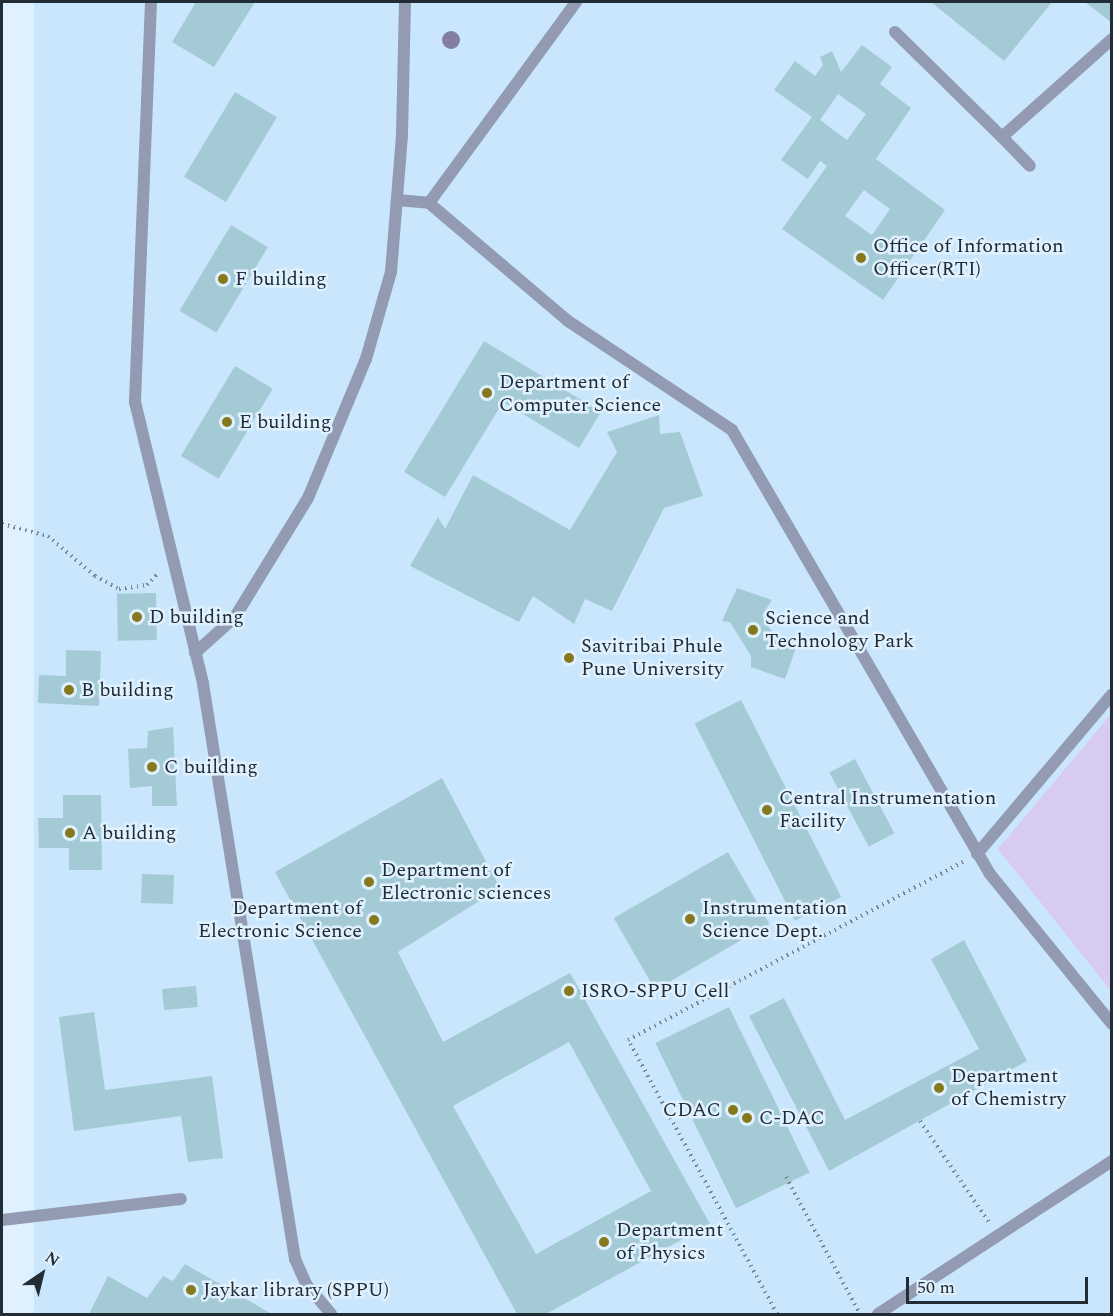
<!DOCTYPE html>
<style>
body{margin:0}
#map{position:relative;width:1113px;height:1316px;overflow:hidden;background:#dff1ff;font-family:Spectral,serif}
div>[style]{position:absolute}
.built>*{inset:0;background:#c9e6fd;transform-origin:0 0}
.green>*{inset:0;background:#d7cbf2}
.building>*{inset:0;background:#a4cbd5;transform-origin:0 0}
.path>*{height:4px;margin-top:-2px;transform-origin:0;background:repeating-linear-gradient(90deg,#788691 0 1.5px,transparent 0 6px)}
.service>*{height:12px;margin:-6px;padding:0 6px;transform-origin:6px;border-radius:6px;background:#939bb2}
.trees>*{width:18px;height:18px;margin:-9px;border-radius:50%;background:#847ea7}
.dots>*{width:16px;height:16px;translate:-50% -50%;box-sizing:border-box;border:3px solid #dff1ff;border-radius:50%}
span{translate:-50% -50%;white-space:nowrap;text-align:center;line-height:1.15;-webkit-text-stroke:5px #dff1ff;paint-order:stroke}
.poi-label{font-size:20px;color:#212c34}
.left{translate:0 -50%;text-align:left}
.right{translate:-100% -50%;text-align:right}
.frame{position:absolute;inset:0;border:3px solid #212c34;pointer-events:none}
.north{position:absolute;left:12px;top:1244px;width:60px;height:60px;-webkit-text-stroke:4px #dff1ff;paint-order:stroke;rotate:35deg;font-size:16px;font-weight:700;line-height:24px;text-align:center;color:#212c34}
.north::after{content:'';display:block;margin:auto;width:21px;height:27px;background:#212c34;clip-path:polygon(50% 0,100% 100%,50% 72%,0 100%)}
.scale{position:absolute;left:906px;top:1277px;width:182px;height:27px;box-sizing:border-box;border:3px solid #212c34;border-top:0;padding-left:8px;font-size:18px;line-height:21px;white-space:nowrap;color:#212c34;-webkit-text-stroke:4px #dff1ff;paint-order:stroke}
</style>
<div id="map">
<div class="built">
<div style="left:34px;top:2px;width:1077px;height:1312px"></div>
</div>
<div class="green">
<div style="clip-path:polygon(1111px 714px,1111px 991px,998px 849px)"></div>
</div>
<div class="building">
<div style="clip-path:polygon(196px 2px,255px 2px,214px 67px,172px 42px)"></div>
<div style="clip-path:polygon(931px 2px,1052px 2px,1004px 61px)"></div>
<div style="clip-path:polygon(1085px 2px,1112px 2px,1112px 23px)"></div>
<div style="clip-path:polygon(evenodd,862px 45px,892px 67px,880px 84px,911px 108px,876px 159px,945px 210px,883px 300px,782px 229px,827px 166px,820px 161px,808px 179px,781px 160px,812px 117px,774px 90px,795px 61px,815px 76px,823px 65px,820px 57px,832px 51px,841px 72px,862px 45px,838px 94px,866px 114px,847px 140px,820px 120px,838px 94px,862px 45px,864px 190px,890px 209px,872px 235px,845px 216px,864px 190px)"></div>
<div style="left:235px;top:92px;width:49px;height:99px;rotate:31deg"></div>
<div style="left:231px;top:225px;width:43px;height:100px;rotate:31deg"></div>
<div style="clip-path:polygon(484px 341px,601px 412px,579px 448px,503px 402px,445px 497px,404px 472px)"></div>
<div style="left:235px;top:366px;width:44px;height:105px;rotate:31deg"></div>
<div style="clip-path:polygon(659px 415px,660px 434px,680px 432px,703px 496px,664px 508px,612px 611px,585px 599px,574px 624px,533px 596px,519px 622px,410px 566px,438px 517px,445px 529px,473px 475px,570px 530px,617px 452px,607px 432px)"></div>
<div style="clip-path:polygon(737px 588px,772px 600px,762px 615px,777px 641px,788px 638px,798px 642px,785px 679px,751px 667px,751px 656px,730px 622px,722px 621px)"></div>
<div style="left:156px;top:593px;width:47px;height:39px;rotate:89deg"></div>
<div style="clip-path:polygon(66px 650px,101px 651px,99px 706px,38px 703px,39px 675px,66px 676px)"></div>
<div style="left:741px;top:700px;width:221px;height:52px;rotate:63deg"></div>
<div style="clip-path:polygon(173px 727px,177px 806px,152px 806px,152px 786px,130px 788px,128px 749px,147px 748px,148px 731px)"></div>
<div style="left:855px;top:759px;width:84px;height:29px;rotate:62deg"></div>
<div style="clip-path:polygon(evenodd,442px 778px,500px 888px,398px 952px,443px 1042px,570px 973px,710px 1224px,546px 1314px,517px 1314px,275px 872px,442px 778px,569px 1042px,651px 1191px,536px 1254px,453px 1106px,569px 1042px)"></div>
<div style="clip-path:polygon(63px 795px,101px 795px,102px 870px,69px 870px,69px 848px,39px 848px,38px 818px,63px 818px)"></div>
<div style="left:728px;top:852px;width:83px;height:132px;rotate:60deg"></div>
<div style="left:142px;top:874px;width:32px;height:29px;rotate:2deg"></div>
<div style="clip-path:polygon(964px 940px,1027px 1061px,829px 1171px,749px 1016px,784px 998px,845px 1120px,979px 1049px,931px 959px)"></div>
<div style="left:196px;top:986px;width:21px;height:34px;rotate:85deg"></div>
<div style="left:729px;top:1007px;width:184px;height:82px;rotate:64deg"></div>
<div style="clip-path:polygon(94px 1012px,105px 1090px,212px 1076px,223px 1158px,188px 1162px,181px 1116px,74px 1131px,59px 1017px)"></div>
<div style="clip-path:polygon(185px 1264px,272px 1314px,89px 1314px,108px 1276px,147px 1298px,163px 1276px,173px 1281px)"></div>
</div>
<div class="path">
<div style="left:2px;top:524px;width:48px;rotate:14.6deg"></div>
<div style="left:48px;top:536px;width:62px;rotate:40.4deg"></div>
<div style="left:95px;top:576px;width:27px;rotate:28deg"></div>
<div style="left:119px;top:589px;width:28px;rotate:-8deg"></div>
<div style="left:147px;top:585px;width:16px;rotate:-47deg"></div>
<div style="left:920px;top:1121px;width:122px;rotate:55.7deg"></div>
<div style="left:786px;top:1177px;width:156px;rotate:61.6deg"></div>
<div style="left:777px;top:1314px;width:312px;rotate:-118.5deg"></div>
<div style="left:628px;top:1040px;width:381px;rotate:-28deg"></div>
</div>
<div class="service">
<div style="left:151px;top:2px;width:400px;rotate:92.3deg"></div>
<div style="left:135px;top:402px;width:290px;rotate:76.4deg"></div>
<div style="left:203px;top:684px;width:582px;rotate:80.91deg"></div>
<div style="left:295px;top:1259px;width:27px;rotate:66deg"></div>
<div style="left:306px;top:1284px;width:39px;rotate:50deg"></div>
<div style="left:895px;top:32px;width:150px;rotate:44.5deg"></div>
<div style="left:1002px;top:137px;width:147px;rotate:-41.7deg"></div>
<div style="left:1002px;top:137px;width:40px;rotate:46deg"></div>
<div style="left:397px;top:200px;width:32px;rotate:5deg"></div>
<div style="left:429px;top:203px;width:182px;rotate:40.3deg"></div>
<div style="left:568px;top:321px;width:197px;rotate:33.6deg"></div>
<div style="left:732px;top:430px;width:514px;rotate:59.84deg"></div>
<div style="left:990px;top:874px;width:193px;rotate:50.9deg"></div>
<div style="left:429px;top:203px;width:249px;rotate:-53.8deg"></div>
<div style="left:195px;top:653px;width:54px;rotate:-42deg"></div>
<div style="left:235px;top:617px;width:140px;rotate:-58.5deg"></div>
<div style="left:308px;top:498px;width:151px;rotate:-67.4deg"></div>
<div style="left:366px;top:359px;width:91px;rotate:-74deg"></div>
<div style="left:391px;top:272px;width:138px;rotate:-85.4deg"></div>
<div style="left:402px;top:134px;width:132px;rotate:-88.7deg"></div>
<div style="left:977px;top:854px;width:209px;rotate:-49.8deg"></div>
<div style="left:2px;top:1220px;width:180px;rotate:-6.7deg"></div>
<div style="left:878px;top:1314px;width:280px;rotate:-33.2deg"></div>
</div>
<div class="trees">
<div style="left:451px;top:40px"></div>
</div>
<div class="dots">
<div style="left:861px;top:258px;background:#86781c"></div>
<div style="left:223px;top:279px;background:#86781c"></div>
<div style="left:487px;top:393px;background:#86781c"></div>
<div style="left:227px;top:422px;background:#86781c"></div>
<div style="left:137px;top:617px;background:#86781c"></div>
<div style="left:753px;top:630px;background:#86781c"></div>
<div style="left:569px;top:658px;background:#86781c"></div>
<div style="left:69px;top:690px;background:#86781c"></div>
<div style="left:152px;top:767px;background:#86781c"></div>
<div style="left:767px;top:810px;background:#86781c"></div>
<div style="left:70px;top:833px;background:#86781c"></div>
<div style="left:369px;top:882px;background:#86781c"></div>
<div style="left:690px;top:919px;background:#86781c"></div>
<div style="left:374px;top:920px;background:#86781c"></div>
<div style="left:569px;top:991px;background:#86781c"></div>
<div style="left:939px;top:1088px;background:#86781c"></div>
<div style="left:733px;top:1110px;background:#86781c"></div>
<div style="left:747px;top:1118px;background:#86781c"></div>
<div style="left:604px;top:1242px;background:#86781c"></div>
<div style="left:191px;top:1290px;background:#86781c"></div>
</div>
<div class="poi-label">
<span class="left" style="left:873px;top:258px">Office of Information<br>Officer(RTI)</span>
<span class="left" style="left:235px;top:279px">F building</span>
<span class="left" style="left:499px;top:394px">Department of<br>Computer Science</span>
<span class="left" style="left:239px;top:422px">E building</span>
<span class="left" style="left:149px;top:617px">D building</span>
<span class="left" style="left:765px;top:630px">Science and<br>Technology Park</span>
<span class="left" style="left:581px;top:658px">Savitribai Phule<br>Pune University</span>
<span class="left" style="left:81px;top:690px">B building</span>
<span class="left" style="left:164px;top:767px">C building</span>
<span class="left" style="left:779px;top:810px">Central Instrumentation<br>Facility</span>
<span class="left" style="left:82px;top:833px">A building</span>
<span class="left" style="left:381px;top:882px">Department of<br>Electronic sciences</span>
<span class="left" style="left:702px;top:920px">Instrumentation<br>Science Dept.</span>
<span class="right" style="left:362px;top:920px">Department of<br>Electronic Science</span>
<span class="left" style="left:581px;top:991px">ISRO-SPPU Cell</span>
<span class="left" style="left:951px;top:1088px">Department<br>of Chemistry</span>
<span class="right" style="left:721px;top:1110px">CDAC</span>
<span class="left" style="left:759px;top:1118px">C-DAC</span>
<span class="left" style="left:616px;top:1242px">Department<br>of Physics</span>
<span class="left" style="left:203px;top:1290px">Jaykar library (SPPU)</span>
</div>
<div class="frame"></div>
<div class="north">N</div>
<div class="scale">50 m</div>
</div>
